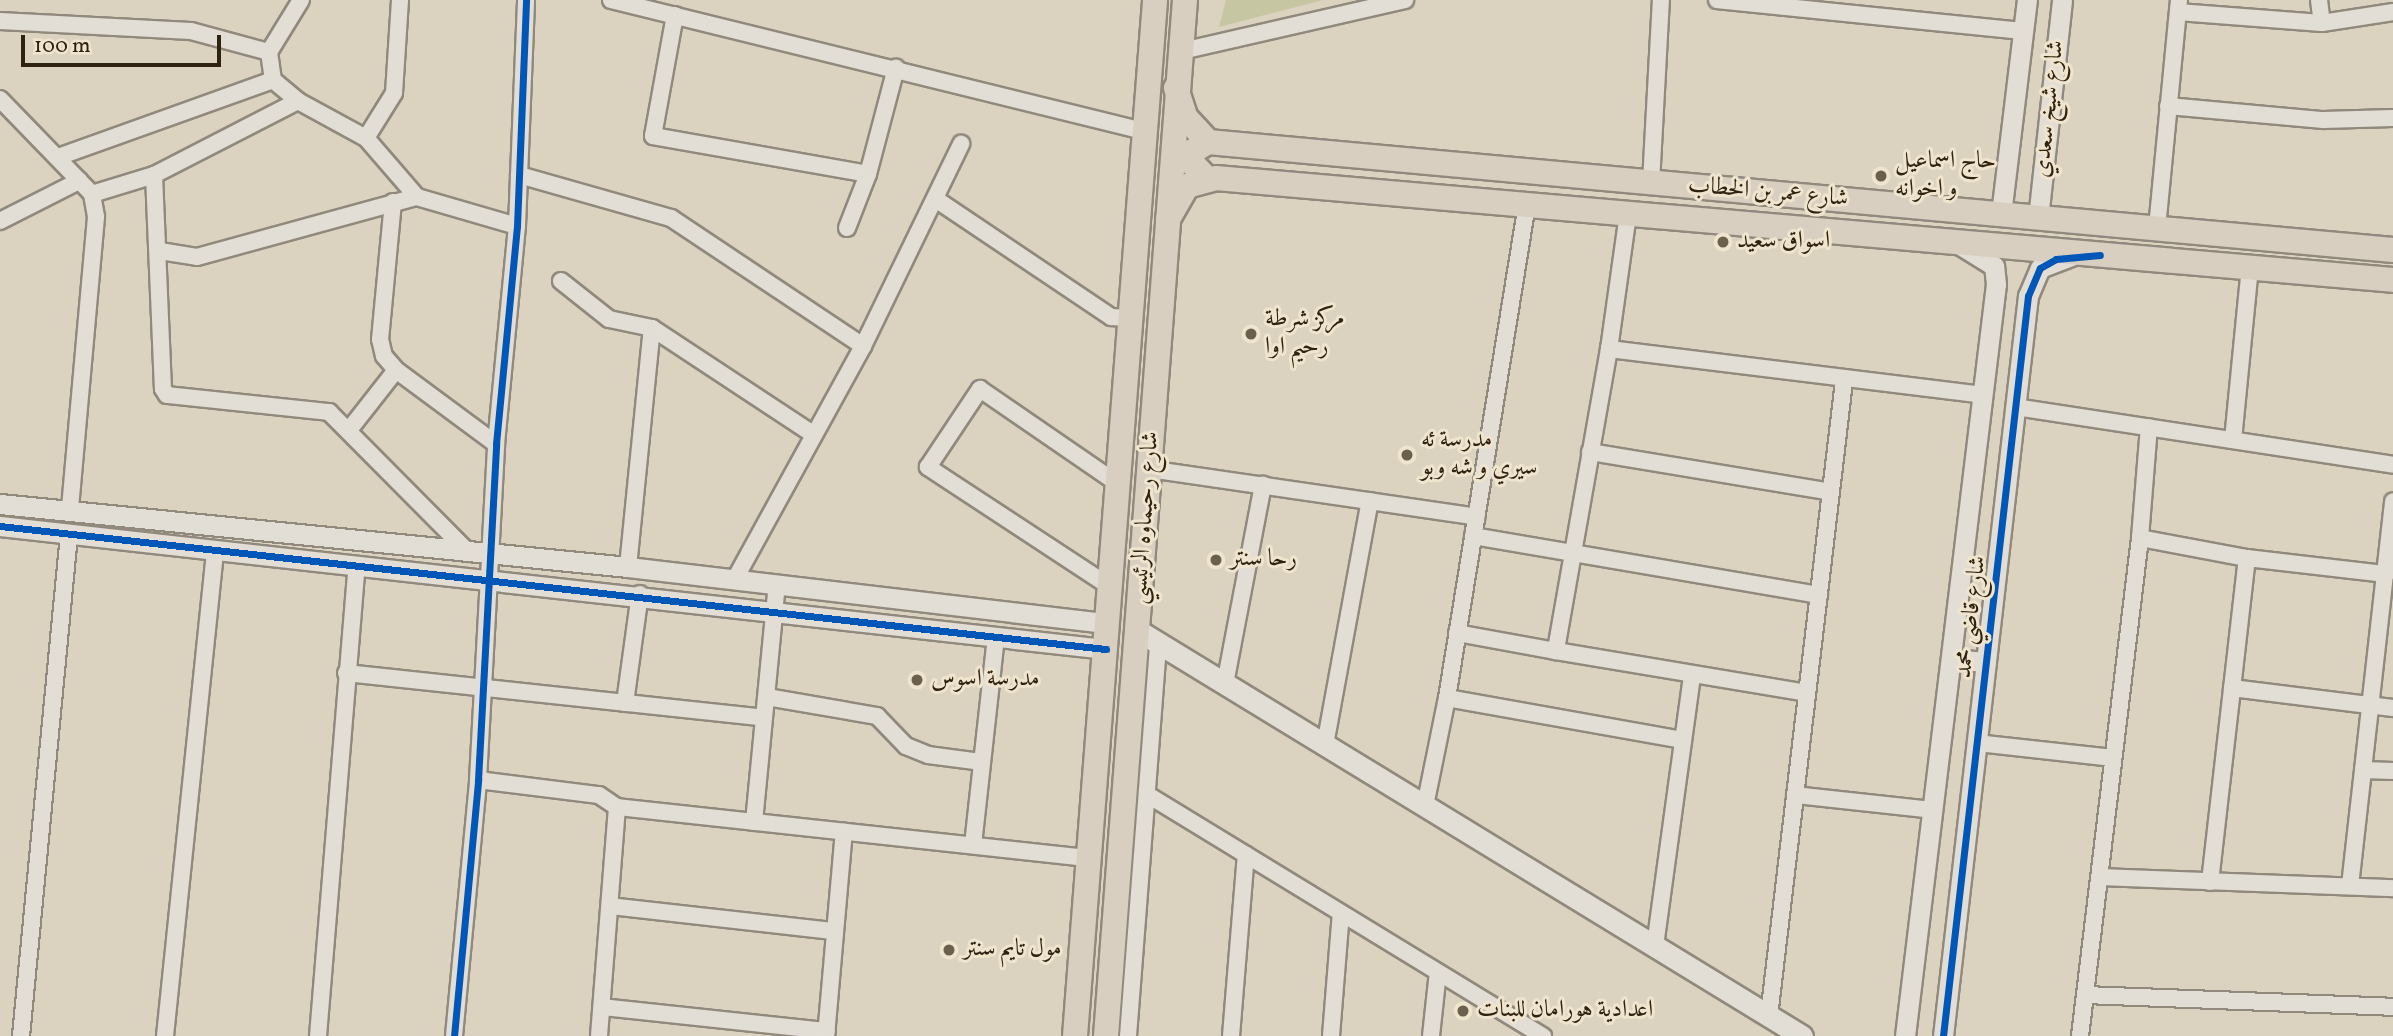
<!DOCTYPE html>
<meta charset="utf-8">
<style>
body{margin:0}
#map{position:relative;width:2393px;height:1036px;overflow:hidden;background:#dbd2c0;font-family:Vollkorn,Amiri,serif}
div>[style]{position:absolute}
.green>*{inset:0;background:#c7c6a3}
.roads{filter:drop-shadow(2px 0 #90897c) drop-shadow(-2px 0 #90897c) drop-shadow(0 2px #90897c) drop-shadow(0 -2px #90897c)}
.minor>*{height:16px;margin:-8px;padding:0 8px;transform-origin:8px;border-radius:8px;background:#e3ded5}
.tertiary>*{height:19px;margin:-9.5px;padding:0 9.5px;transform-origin:9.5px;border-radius:9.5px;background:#e3ded5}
.secondary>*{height:21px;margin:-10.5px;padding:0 10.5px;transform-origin:10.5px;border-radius:10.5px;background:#e3ded5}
.primary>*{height:24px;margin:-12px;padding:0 12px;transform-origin:12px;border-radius:12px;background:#d8cfc0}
.cycleway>*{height:7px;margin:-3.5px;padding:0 3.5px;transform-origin:3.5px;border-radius:3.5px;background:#0057b8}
.dots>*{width:19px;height:19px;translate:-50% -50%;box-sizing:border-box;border:4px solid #efe4ce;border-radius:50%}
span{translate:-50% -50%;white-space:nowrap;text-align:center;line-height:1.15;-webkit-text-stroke:6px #efe4ce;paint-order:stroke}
.street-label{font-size:24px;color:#2f2211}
.poi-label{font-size:24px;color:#2f2211}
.left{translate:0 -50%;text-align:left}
.scale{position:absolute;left:21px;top:35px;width:200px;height:32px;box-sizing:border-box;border:4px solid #2f2211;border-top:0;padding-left:9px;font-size:21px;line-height:24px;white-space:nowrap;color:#2f2211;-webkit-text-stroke:5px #efe4ce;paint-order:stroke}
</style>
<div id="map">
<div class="green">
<div style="clip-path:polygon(1226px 0,1323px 0,1219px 27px)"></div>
</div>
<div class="roads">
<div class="minor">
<div style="left:301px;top:0;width:61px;rotate:121.6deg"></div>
<div style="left:269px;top:52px;width:28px;rotate:82deg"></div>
<div style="left:273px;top:80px;width:33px;rotate:40deg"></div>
<div style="left:298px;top:101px;width:77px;rotate:28.6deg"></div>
<div style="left:366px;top:138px;width:78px;rotate:49.2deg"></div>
<div style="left:611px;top:0;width:548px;rotate:13.83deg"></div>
<div style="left:1717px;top:0;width:309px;rotate:5.8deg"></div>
<div style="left:2319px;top:0;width:23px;rotate:83deg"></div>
<div style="left:2178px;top:12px;width:144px;rotate:4.4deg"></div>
<div style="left:2322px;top:23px;width:72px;rotate:-8.8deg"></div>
<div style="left:675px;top:15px;width:123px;rotate:100.3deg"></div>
<div style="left:653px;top:136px;width:218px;rotate:10deg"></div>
<div style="left:0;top:21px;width:191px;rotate:3deg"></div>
<div style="left:191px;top:31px;width:81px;rotate:15.1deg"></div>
<div style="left:1182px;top:51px;width:229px;rotate:-12.9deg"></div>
<div style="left:0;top:99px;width:132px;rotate:45.9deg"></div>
<div style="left:92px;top:194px;width:23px;rotate:80deg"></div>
<div style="left:96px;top:217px;width:294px;rotate:95.1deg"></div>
<div style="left:2168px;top:106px;width:156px;rotate:5.2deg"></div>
<div style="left:2323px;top:120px;width:70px;rotate:-1.6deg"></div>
<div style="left:366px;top:138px;width:53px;rotate:-58.1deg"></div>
<div style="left:394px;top:93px;width:93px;rotate:-86.3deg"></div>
<div style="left:58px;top:157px;width:228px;rotate:-19.7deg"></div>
<div style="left:154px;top:175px;width:214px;rotate:87.6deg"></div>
<div style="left:163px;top:389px;width:7px;rotate:56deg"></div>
<div style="left:167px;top:395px;width:163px;rotate:6deg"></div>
<div style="left:329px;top:412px;width:199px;rotate:45.2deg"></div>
<div style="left:519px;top:175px;width:158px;rotate:15.8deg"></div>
<div style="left:671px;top:218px;width:231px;rotate:33.7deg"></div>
<div style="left:1651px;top:183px;width:183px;rotate:-86.9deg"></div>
<div style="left:92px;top:194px;width:65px;rotate:-17deg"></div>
<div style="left:154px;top:175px;width:162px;rotate:-27.2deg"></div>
<div style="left:937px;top:200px;width:210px;rotate:33.9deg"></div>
<div style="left:1111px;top:317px;width:18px;rotate:3deg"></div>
<div style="left:393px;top:202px;width:138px;rotate:95.4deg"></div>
<div style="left:380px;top:339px;width:17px;rotate:77deg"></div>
<div style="left:384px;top:356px;width:18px;rotate:49deg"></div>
<div style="left:396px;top:370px;width:124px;rotate:36.5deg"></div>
<div style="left:1628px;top:214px;width:136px;rotate:98deg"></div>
<div style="left:1609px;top:349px;width:307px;rotate:100deg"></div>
<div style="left:1556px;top:651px;width:254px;rotate:9.5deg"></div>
<div style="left:0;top:221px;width:89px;rotate:-26.9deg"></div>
<div style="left:847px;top:228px;width:58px;rotate:-68.7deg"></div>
<div style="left:868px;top:174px;width:110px;rotate:-75.2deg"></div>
<div style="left:2157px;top:228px;width:229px;rotate:-84.5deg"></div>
<div style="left:160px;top:251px;width:37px;rotate:9deg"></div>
<div style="left:197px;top:257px;width:228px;rotate:-15.3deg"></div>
<div style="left:417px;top:197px;width:104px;rotate:16.2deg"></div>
<div style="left:561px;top:281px;width:61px;rotate:38.4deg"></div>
<div style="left:609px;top:319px;width:44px;rotate:11.8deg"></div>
<div style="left:652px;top:328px;width:193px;rotate:33.4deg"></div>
<div style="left:1609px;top:349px;width:377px;rotate:7deg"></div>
<div style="left:2016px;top:407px;width:381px;rotate:8.7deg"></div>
<div style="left:349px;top:430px;width:76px;rotate:-51.9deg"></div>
<div style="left:2233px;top:440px;width:173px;rotate:-84.4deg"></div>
<div style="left:1590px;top:452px;width:244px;rotate:9.4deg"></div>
<div style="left:1149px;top:469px;width:331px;rotate:8.3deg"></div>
<div style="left:1473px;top:536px;width:351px;rotate:9.7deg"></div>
<div style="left:2140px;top:538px;width:109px;rotate:10.6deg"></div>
<div style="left:2247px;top:558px;width:140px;rotate:6.6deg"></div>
<div style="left:628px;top:567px;width:240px;rotate:-84.3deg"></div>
<div style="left:735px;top:579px;width:266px;rotate:-61.2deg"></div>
<div style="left:863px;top:346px;width:225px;rotate:-64.1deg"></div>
<div style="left:1109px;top:586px;width:217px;rotate:-146.7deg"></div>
<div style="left:928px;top:467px;width:94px;rotate:-56.3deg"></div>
<div style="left:980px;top:389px;width:166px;rotate:34.5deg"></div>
<div style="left:1457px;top:633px;width:101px;rotate:10.3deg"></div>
<div style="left:346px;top:673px;width:420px;rotate:6.1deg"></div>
<div style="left:1225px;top:684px;width:203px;rotate:-79.2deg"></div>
<div style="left:2232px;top:688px;width:162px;rotate:7.1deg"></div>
<div style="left:767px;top:697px;width:112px;rotate:9.8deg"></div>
<div style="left:877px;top:716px;width:42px;rotate:46deg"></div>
<div style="left:906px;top:746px;width:24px;rotate:22deg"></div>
<div style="left:928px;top:755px;width:53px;rotate:7.5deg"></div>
<div style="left:1447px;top:698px;width:240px;rotate:10.1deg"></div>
<div style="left:625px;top:703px;width:110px;rotate:-82.2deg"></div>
<div style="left:1977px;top:743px;width:136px;rotate:6.3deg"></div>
<div style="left:1325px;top:745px;width:248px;rotate:-79.6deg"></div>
<div style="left:2363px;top:770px;width:30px;rotate:2deg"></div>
<div style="left:478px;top:780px;width:122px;rotate:7.1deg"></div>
<div style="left:599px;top:795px;width:22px;rotate:34deg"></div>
<div style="left:617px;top:807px;width:230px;rotate:94.5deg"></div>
<div style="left:1148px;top:795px;width:463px;rotate:31.4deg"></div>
<div style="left:1795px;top:795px;width:139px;rotate:6.2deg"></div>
<div style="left:1425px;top:806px;width:110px;rotate:-78.5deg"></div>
<div style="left:1447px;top:698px;width:499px;rotate:-80.8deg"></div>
<div style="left:617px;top:807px;width:474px;rotate:6.2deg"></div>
<div style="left:754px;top:822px;width:239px;rotate:-84.5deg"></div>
<div style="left:973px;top:845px;width:210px;rotate:-83.7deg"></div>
<div style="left:2101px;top:877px;width:292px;rotate:2.2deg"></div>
<div style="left:2210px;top:882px;width:326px;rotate:-83.5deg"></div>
<div style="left:2350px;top:886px;width:387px;rotate:-83.6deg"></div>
<div style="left:610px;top:906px;width:225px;rotate:6.4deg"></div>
<div style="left:1655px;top:946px;width:274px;rotate:-82.2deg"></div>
<div style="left:2085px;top:995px;width:308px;rotate:2.2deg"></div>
<div style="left:602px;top:1007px;width:226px;rotate:6.1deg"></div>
<div style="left:1769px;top:1016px;width:639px;rotate:-83.26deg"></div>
<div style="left:21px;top:1036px;width:503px;rotate:-84.53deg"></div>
<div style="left:165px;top:1036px;width:487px;rotate:-84.1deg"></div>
<div style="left:318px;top:1036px;width:472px;rotate:-85.3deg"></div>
<div style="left:454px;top:1036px;width:257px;rotate:-84.6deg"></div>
<div style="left:478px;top:780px;width:336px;rotate:-86.9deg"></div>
<div style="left:496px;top:444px;width:219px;rotate:-84.5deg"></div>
<div style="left:517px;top:226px;width:226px;rotate:-87.7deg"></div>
<div style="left:826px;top:1036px;width:205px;rotate:-85deg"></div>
<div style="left:1128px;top:1036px;width:394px;rotate:-85.6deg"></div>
<div style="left:1231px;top:1036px;width:182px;rotate:-85.3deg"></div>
<div style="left:1331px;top:1036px;width:123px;rotate:-85.4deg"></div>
<div style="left:1431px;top:1036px;width:64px;rotate:-83.8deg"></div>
<div style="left:2080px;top:1036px;width:502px;rotate:-83.13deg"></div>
<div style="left:2140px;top:538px;width:111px;rotate:-85.4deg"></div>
</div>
<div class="tertiary">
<div style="left:2001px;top:214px;width:216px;rotate:-83.1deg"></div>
<div style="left:2038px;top:218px;width:219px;rotate:-83.7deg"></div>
<div style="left:0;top:504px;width:631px;rotate:5.73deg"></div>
<div style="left:628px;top:567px;width:481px;rotate:6.7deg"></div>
<div style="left:0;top:526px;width:1113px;rotate:6.35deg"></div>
<div style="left:1951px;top:659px;width:35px;rotate:5deg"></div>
<div style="left:1905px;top:1036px;width:757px;rotate:-83.1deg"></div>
<div style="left:1996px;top:284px;width:18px;rotate:-96deg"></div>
<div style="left:1994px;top:266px;width:38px;rotate:-148deg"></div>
<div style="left:1943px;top:1036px;width:745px;rotate:-83.45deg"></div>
<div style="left:2028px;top:296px;width:30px;rotate:-67deg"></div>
<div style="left:2040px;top:268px;width:34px;rotate:-21deg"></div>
</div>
<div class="secondary">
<div style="left:1137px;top:630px;width:779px;rotate:31.41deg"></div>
</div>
<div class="primary">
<div style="left:1176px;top:88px;width:32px;rotate:72deg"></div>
<div style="left:1186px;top:118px;width:33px;rotate:47deg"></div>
<div style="left:1208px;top:142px;width:1190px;rotate:5.21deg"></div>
<div style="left:1207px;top:179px;width:22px;rotate:-133deg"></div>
<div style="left:1192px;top:163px;width:12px;rotate:-85deg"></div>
<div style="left:1193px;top:151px;width:17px;rotate:-31deg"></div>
<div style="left:1168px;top:219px;width:38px;rotate:-60deg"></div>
<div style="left:1187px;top:186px;width:30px;rotate:-15deg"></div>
<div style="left:1216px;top:178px;width:1181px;rotate:4.95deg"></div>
<div style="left:1075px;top:1036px;width:1039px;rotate:-85.58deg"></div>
<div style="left:1106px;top:1036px;width:1039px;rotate:-85.64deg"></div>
</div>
</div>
<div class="cycleway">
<div style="left:0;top:526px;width:1113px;rotate:6.35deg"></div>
<div style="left:454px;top:1036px;width:257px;rotate:-84.6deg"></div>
<div style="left:478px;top:780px;width:336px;rotate:-86.9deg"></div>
<div style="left:496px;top:444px;width:219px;rotate:-84.5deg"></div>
<div style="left:517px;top:226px;width:226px;rotate:-87.7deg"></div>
<div style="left:1943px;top:1036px;width:745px;rotate:-83.45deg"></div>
<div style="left:2028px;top:296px;width:30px;rotate:-67deg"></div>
<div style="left:2040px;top:268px;width:18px;rotate:-29deg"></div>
<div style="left:2056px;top:259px;width:44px;rotate:-5.2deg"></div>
</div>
<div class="dots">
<div style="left:1881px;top:176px;background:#6b604e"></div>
<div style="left:1723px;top:242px;background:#6b604e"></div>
<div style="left:1251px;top:334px;background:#6b604e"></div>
<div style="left:1407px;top:455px;background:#6b604e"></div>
<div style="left:1216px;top:560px;background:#6b604e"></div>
<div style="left:917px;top:680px;background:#6b604e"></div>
<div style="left:949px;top:950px;background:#6b604e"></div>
<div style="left:1463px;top:1011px;background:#6b604e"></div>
</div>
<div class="street-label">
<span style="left:2050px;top:109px;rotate:-84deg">شارع شيخ سعدي</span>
<span style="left:1768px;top:193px;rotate:5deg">شارع عمر بن الخطاب</span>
<span style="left:1146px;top:518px;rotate:-86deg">شارع رحيماوه الرئيسي</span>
<span style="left:1972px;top:617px;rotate:-83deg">شارع قاضي محمد</span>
</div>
<div class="poi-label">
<span class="left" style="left:1895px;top:176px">حاج اسماعيل<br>و اخوانه</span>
<span class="left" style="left:1737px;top:242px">اسواق سعيد</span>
<span class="left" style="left:1265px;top:334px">مركز شرطة<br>رحيم اوا</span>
<span class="left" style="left:1421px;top:455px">مدرسة ئه<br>سيري و شه وبو</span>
<span class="left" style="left:1230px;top:560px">رحا سنتر</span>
<span class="left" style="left:931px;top:680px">مدرسة اسوس</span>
<span class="left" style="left:963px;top:950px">مول تايم سنتر</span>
<span class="left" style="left:1477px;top:1011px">اعدادية هورامان للبنات</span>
</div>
<div class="scale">100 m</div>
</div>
